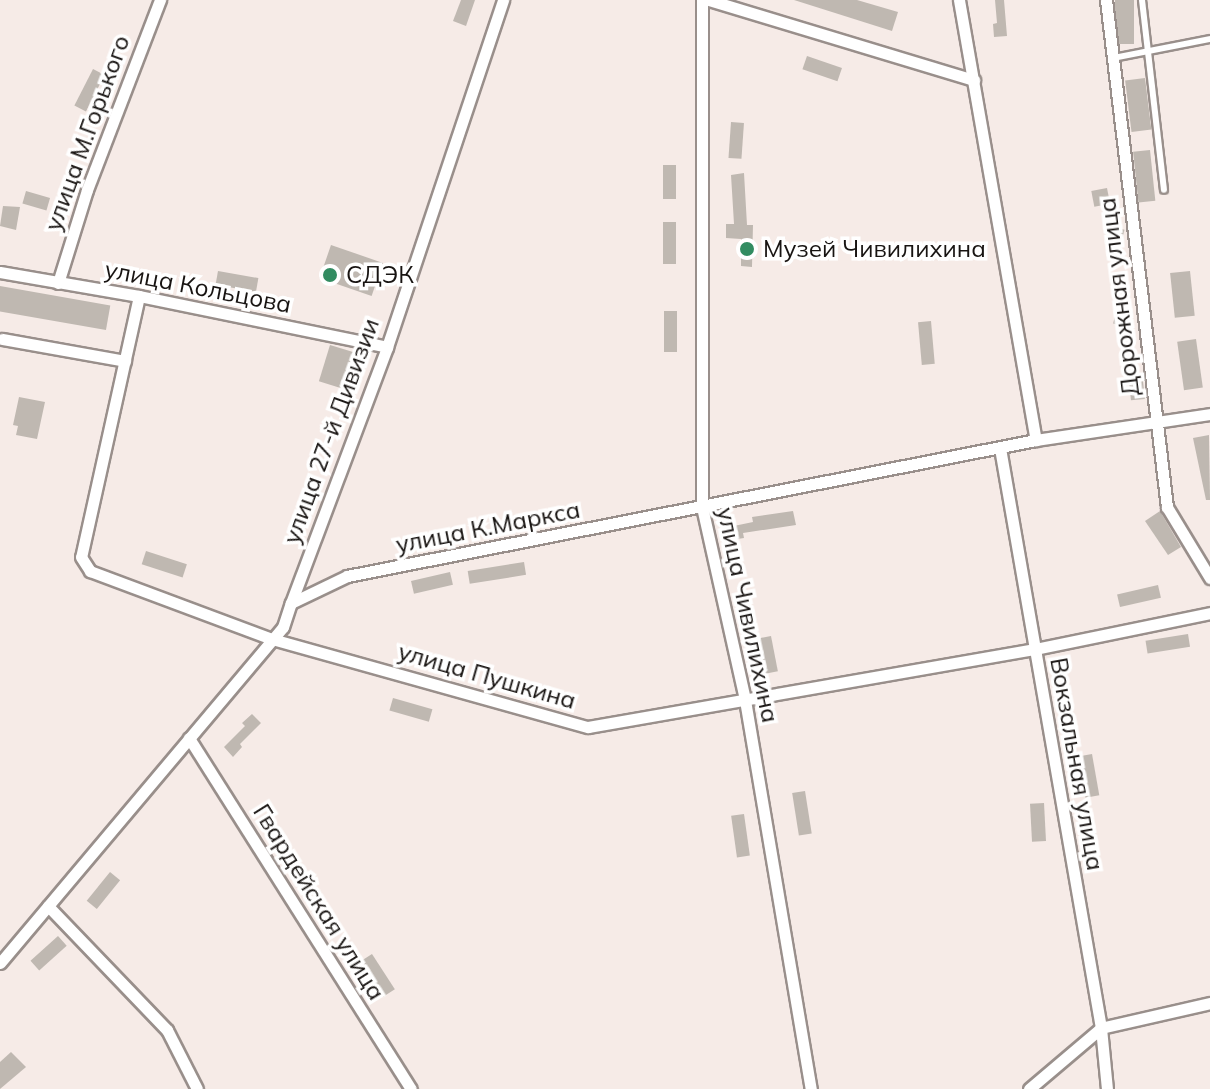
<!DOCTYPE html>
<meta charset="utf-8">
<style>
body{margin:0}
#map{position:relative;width:1210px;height:1089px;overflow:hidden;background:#f6ebe7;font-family:Mulish,sans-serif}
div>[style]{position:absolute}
.building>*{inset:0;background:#bfb8b1;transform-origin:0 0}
.roads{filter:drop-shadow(2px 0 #998f8b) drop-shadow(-2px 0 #998f8b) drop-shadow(0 2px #998f8b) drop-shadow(0 -2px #998f8b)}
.service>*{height:6px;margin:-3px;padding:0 3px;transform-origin:3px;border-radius:3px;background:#fff}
.minor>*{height:11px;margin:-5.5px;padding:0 5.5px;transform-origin:5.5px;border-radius:5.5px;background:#fff}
.dots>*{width:22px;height:22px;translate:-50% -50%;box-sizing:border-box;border:4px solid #fff;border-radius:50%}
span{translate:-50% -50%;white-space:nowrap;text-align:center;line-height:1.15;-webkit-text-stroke:7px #fff;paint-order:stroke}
.street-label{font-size:24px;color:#181412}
.poi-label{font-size:24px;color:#181412}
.left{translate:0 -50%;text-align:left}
</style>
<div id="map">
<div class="building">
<div style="clip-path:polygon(461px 0,475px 0,466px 26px,453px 21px)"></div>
<div style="clip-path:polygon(794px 0,857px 0,898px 12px,892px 31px)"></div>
<div style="clip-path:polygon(995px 0,1004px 0,1007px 36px,994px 37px,993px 24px,997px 23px)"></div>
<div style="left:1115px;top:0;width:19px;height:44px"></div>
<div style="left:807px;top:56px;width:37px;height:14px;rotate:19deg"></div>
<div style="left:93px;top:69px;width:13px;height:41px;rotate:27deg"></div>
<div style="left:1145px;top:78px;width:52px;height:20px;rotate:83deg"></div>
<div style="left:731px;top:122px;width:13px;height:36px;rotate:4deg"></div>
<div style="left:1150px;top:150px;width:51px;height:17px;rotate:84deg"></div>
<div style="left:663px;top:165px;width:13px;height:34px"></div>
<div style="clip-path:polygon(744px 173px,747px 225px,753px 225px,752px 267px,741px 266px,741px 239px,726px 238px,726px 224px,734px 224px,731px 175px)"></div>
<div style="left:1107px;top:188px;width:16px;height:16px;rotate:79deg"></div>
<div style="left:26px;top:191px;width:25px;height:13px;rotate:16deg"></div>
<div style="clip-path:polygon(3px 206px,20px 207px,16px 230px,0 226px)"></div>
<div style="left:663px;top:222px;width:13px;height:42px"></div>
<div style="left:1109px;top:226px;width:16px;height:17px;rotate:14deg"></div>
<div style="left:331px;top:245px;width:55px;height:35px;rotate:19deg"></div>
<div style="left:218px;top:271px;width:41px;height:14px;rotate:10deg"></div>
<div style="left:1190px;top:271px;width:45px;height:20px;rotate:84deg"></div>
<div style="left:1127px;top:276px;width:17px;height:14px;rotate:80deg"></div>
<div style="left:0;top:286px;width:112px;height:25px;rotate:10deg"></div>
<div style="left:1117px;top:308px;width:16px;height:16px;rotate:14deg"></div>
<div style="left:664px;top:311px;width:13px;height:41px"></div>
<div style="left:931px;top:321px;width:43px;height:13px;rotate:85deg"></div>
<div style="left:1196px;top:339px;width:49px;height:19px;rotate:82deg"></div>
<div style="left:330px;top:345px;width:31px;height:38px;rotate:17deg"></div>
<div style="left:1143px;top:381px;width:18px;height:14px;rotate:84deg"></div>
<div style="clip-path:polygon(19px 397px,45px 402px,37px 439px,16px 435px,18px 426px,13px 425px)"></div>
<div style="clip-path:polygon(1209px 435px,1210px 500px,1206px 500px,1193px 438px)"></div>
<div style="clip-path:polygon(793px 511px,796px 525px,743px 533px,744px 538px,731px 540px,729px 527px,753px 522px,752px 517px)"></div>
<div style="clip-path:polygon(1160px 511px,1181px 547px,1168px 555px,1145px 521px)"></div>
<div style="left:146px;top:551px;width:43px;height:14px;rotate:18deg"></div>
<div style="left:524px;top:562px;width:13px;height:57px;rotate:81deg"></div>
<div style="left:450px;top:572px;width:13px;height:40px;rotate:77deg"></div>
<div style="left:1158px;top:585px;width:13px;height:42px;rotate:77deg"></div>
<div style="left:1188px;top:634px;width:13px;height:43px;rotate:81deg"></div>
<div style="left:771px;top:636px;width:36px;height:13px;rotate:79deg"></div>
<div style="left:393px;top:698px;width:41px;height:13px;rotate:16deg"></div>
<div style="clip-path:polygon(252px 714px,261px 723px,240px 744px,242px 747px,233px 757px,224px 747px,245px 726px,242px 723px)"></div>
<div style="left:1092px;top:754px;width:42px;height:14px;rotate:80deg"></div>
<div style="left:805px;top:791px;width:43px;height:13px;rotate:81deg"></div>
<div style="left:1044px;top:803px;width:38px;height:14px;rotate:87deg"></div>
<div style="left:744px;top:814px;width:42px;height:13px;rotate:82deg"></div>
<div style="left:110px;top:872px;width:13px;height:37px;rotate:39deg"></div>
<div style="left:58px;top:936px;width:13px;height:37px;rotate:48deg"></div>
<div style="left:372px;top:954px;width:42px;height:14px;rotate:57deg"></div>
<div style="clip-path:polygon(11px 1052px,26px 1067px,0 1089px,0 1062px)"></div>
</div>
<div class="roads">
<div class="service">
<div style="left:1142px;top:0;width:191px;rotate:83.4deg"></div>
<div style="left:1113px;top:58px;width:99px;rotate:-11.1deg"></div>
</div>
<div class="minor">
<div style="left:702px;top:0;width:507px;rotate:90deg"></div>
<div style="left:702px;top:507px;width:198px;rotate:77.4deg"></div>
<div style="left:745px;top:700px;width:395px;rotate:80.4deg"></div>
<div style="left:709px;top:0;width:277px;rotate:16.8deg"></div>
<div style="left:959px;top:0;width:447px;rotate:80.1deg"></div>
<div style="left:1106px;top:0;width:511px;rotate:83.14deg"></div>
<div style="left:1167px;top:507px;width:83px;rotate:58.8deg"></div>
<div style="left:0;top:272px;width:141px;rotate:9.8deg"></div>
<div style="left:139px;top:296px;width:253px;rotate:11.6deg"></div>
<div style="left:58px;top:283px;width:97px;rotate:-72.7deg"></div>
<div style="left:87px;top:190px;width:204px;rotate:-69deg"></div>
<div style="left:139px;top:296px;width:267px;rotate:102.5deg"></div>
<div style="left:81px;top:557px;width:17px;rotate:57deg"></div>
<div style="left:90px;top:571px;width:194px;rotate:20.5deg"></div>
<div style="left:272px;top:639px;width:328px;rotate:15.6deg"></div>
<div style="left:588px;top:727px;width:454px;rotate:-9.9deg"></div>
<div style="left:1035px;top:649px;width:179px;rotate:-11.6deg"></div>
<div style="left:2px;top:339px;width:125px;rotate:10.1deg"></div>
<div style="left:1000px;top:448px;width:589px;rotate:80.12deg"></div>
<div style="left:1101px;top:1028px;width:61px;rotate:84.4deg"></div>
<div style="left:291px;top:603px;width:273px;rotate:-69.4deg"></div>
<div style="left:387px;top:347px;width:366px;rotate:-71.5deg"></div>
<div style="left:189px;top:738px;width:415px;rotate:57.7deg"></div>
<div style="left:48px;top:906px;width:172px;rotate:46.2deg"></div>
<div style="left:167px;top:1030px;width:66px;rotate:63deg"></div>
<div style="left:0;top:963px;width:439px;rotate:-49.9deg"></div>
<div style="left:283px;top:627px;width:25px;rotate:-72deg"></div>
<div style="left:291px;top:603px;width:62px;rotate:-25.7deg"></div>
<div style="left:347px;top:576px;width:702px;rotate:-11.17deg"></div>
<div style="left:1036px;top:440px;width:176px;rotate:-8.5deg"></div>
<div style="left:1029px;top:1089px;width:94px;rotate:-40.3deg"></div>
<div style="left:1101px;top:1028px;width:112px;rotate:-12.9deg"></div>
</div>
</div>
<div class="dots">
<div style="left:747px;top:249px;background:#328c61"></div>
<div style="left:330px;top:275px;background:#328c61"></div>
</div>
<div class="street-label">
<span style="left:87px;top:133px;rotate:-70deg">улица М.Горького</span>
<span style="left:198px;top:287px;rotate:11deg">улица Кольцова</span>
<span style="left:1119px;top:297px;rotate:-97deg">Дорожная улица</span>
<span style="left:331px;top:431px;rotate:-70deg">улица 27-й Дивизии</span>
<span style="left:488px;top:527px;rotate:-11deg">улица К.Маркса</span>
<span style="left:748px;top:615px;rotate:78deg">улица Чивилихина</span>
<span style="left:487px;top:676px;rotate:16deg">улица Пушкина</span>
<span style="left:1077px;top:764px;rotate:80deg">Вокзальная улица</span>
<span style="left:319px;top:902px;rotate:58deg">Гвардейская улица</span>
</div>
<div class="poi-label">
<span class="left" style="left:763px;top:249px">Музей Чивилихина</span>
<span class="left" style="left:346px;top:275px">СДЭК</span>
</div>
</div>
